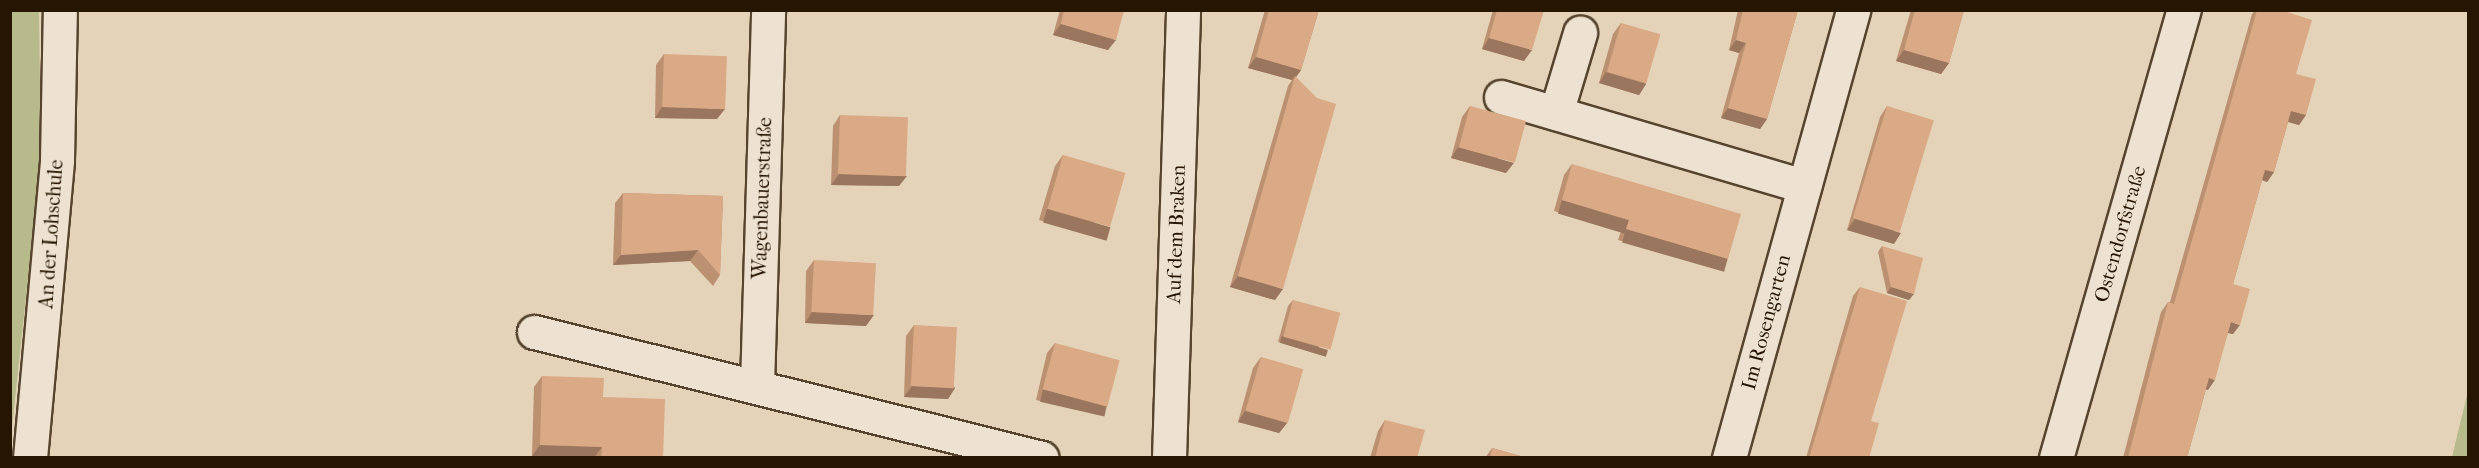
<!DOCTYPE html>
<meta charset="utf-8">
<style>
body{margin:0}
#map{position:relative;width:2479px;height:468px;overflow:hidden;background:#e4d3b8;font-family:"IM FELL French Canon",serif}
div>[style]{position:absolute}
.green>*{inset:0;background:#b7bb8c}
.roads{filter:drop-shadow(2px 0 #56442e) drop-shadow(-2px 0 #56442e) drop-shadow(0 2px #56442e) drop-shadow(0 -2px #56442e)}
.street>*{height:33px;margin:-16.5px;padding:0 16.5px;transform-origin:16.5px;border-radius:16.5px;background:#ede2d1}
.secondary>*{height:33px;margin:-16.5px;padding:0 16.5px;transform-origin:16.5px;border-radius:16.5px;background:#ede2d1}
.wall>*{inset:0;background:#bb9172}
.shaded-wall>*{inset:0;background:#99765d;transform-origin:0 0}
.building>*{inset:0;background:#daa985;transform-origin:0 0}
span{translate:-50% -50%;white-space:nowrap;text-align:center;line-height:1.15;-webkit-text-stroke:4.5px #ede2d1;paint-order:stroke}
.street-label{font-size:20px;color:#261500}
.frame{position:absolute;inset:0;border:12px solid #261500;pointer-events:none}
</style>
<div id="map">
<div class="green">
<div style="clip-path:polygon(11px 11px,39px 11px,41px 156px,11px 437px)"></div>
<div style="clip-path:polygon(2468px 391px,2468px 457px,2452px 457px)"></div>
</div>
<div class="roads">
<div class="street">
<div style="left:1501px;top:97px;width:316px;rotate:16.4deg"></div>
<div style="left:1556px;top:113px;width:84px;rotate:-73.3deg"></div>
<div style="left:534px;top:332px;width:523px;rotate:13.93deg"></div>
<div style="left:757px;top:386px;width:376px;rotate:-88.3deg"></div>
<div style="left:1169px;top:458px;width:448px;rotate:-88.2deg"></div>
<div style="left:1729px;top:458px;width:465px;rotate:-74.5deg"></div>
<div style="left:2056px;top:458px;width:466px;rotate:-74.1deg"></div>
</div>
<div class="secondary">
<div style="left:30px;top:458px;width:299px;rotate:-84.8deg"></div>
<div style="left:57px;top:160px;width:150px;rotate:-88.9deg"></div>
</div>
</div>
<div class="wall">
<div style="clip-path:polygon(1060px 10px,1124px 10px,1108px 50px,1053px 35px)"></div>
<div style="clip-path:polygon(1265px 10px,1319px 10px,1301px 70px,1296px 77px,1275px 300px,1230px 287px,1288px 86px,1292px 80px,1248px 68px)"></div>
<div style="clip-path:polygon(1493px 10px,1544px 10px,1524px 61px,1482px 49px)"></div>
<div style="clip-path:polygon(1738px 10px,1798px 10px,1767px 119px,1760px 129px,1721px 118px,1739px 53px,1729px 50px)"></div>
<div style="clip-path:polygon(1911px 10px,1964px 10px,1949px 63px,1941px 74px,1896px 61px)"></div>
<div style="clip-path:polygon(2255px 10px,2281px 10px,2306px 115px,2299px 125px,2288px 122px,2274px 172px,2267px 182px,2262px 180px,2233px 284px,2233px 334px,2228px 333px,2208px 390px,2206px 389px,2187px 458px,2123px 458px,2161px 312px,2168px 302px,2170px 302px,2252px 14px)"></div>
<div style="clip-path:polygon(1621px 23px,1646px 84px,1639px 95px,1599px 83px,1613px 34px)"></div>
<div style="clip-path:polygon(664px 54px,717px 119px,655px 118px,656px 65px)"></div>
<div style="clip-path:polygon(1470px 106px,1506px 173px,1451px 158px,1462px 117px)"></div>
<div style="clip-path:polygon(1887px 106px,1894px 244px,1847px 230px,1880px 117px)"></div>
<div style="clip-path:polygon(840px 115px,899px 186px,831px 185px,833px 126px)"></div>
<div style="clip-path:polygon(1063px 155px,1102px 238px,1039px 220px,1055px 166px)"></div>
<div style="clip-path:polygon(1572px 164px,1720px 270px,1618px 240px,1621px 231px,1554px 211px,1564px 175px)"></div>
<div style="clip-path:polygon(623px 193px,723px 196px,720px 275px,713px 286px,690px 261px,613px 265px,615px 203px)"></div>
<div style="clip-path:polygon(1882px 246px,1909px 300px,1887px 293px,1878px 252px)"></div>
<div style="clip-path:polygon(814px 260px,866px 326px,805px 323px,806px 271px)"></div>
<div style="clip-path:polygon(1860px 287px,1871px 421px,1869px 458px,1806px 458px,1853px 296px)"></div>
<div style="clip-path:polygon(1293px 300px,1324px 356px,1278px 342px,1288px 306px)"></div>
<div style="clip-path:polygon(914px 325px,955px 388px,948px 399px,904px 397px,906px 336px)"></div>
<div style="clip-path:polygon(1055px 343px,1107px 404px,1100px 415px,1036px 400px,1047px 353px)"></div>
<div style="clip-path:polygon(1261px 357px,1287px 423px,1279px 433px,1238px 422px,1253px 368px)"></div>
<div style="clip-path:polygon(542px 376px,603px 397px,663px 458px,584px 458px,532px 456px,534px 387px)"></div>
<div style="clip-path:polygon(1385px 420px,1417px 458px,1370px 458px,1378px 431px)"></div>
<div style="clip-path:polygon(1492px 448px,1528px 458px,1485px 458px)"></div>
</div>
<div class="shaded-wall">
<div style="clip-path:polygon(1061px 24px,1116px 40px,1108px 50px,1053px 35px)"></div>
<div style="clip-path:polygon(1489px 38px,1532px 50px,1524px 61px,1482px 49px)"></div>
<div style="clip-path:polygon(1736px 40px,1746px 43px,1739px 53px,1729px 50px)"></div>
<div style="clip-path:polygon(1904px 50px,1949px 63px,1941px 74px,1896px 61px)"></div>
<div style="clip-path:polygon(1256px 57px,1301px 70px,1294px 80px,1295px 76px,1292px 80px,1248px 68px)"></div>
<div style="clip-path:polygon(1606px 72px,1646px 84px,1639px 95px,1599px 83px)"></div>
<div style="clip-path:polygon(662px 107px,725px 109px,717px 119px,655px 118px)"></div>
<div style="clip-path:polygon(1728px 108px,1767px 119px,1760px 129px,1721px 118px)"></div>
<div style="clip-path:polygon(2291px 111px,2306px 115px,2299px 125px,2285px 121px)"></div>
<div style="clip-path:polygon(1458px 147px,1514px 163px,1506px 173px,1451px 158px)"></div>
<div style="clip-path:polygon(2265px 170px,2274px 172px,2267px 182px,2259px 179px)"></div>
<div style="clip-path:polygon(839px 174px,907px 176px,899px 186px,831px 185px)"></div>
<div style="left:1562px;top:200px;width:70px;height:14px;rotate:17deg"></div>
<div style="left:1047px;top:209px;width:66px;height:14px;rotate:16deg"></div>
<div style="clip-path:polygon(1855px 219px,1901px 233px,1894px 244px,1847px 230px)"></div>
<div style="left:1626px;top:229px;width:106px;height:14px;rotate:16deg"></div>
<div style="clip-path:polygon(698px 250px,690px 261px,613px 265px,621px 255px)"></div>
<div style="clip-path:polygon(1238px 276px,1283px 289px,1275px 300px,1230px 287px)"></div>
<div style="clip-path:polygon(1891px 287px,1914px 294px,1909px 300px,1887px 293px)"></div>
<div style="clip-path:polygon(812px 312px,874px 315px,866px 326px,805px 323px)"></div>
<div style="clip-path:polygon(2231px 322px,2240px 325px,2233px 334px,2224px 332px)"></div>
<div style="left:1282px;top:336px;width:48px;height:7px;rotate:17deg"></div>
<div style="clip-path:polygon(2209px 378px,2215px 380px,2208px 390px,2202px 388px)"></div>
<div style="clip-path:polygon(912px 386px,955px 388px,948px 399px,904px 397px)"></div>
<div style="left:1043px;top:389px;width:66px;height:13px;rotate:13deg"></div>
<div style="clip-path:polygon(1245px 411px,1287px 423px,1279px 433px,1238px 422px)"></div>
<div style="clip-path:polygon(540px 445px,602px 447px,594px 458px,532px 456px)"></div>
</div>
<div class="building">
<div style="clip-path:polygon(1064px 10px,1124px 10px,1116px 40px,1061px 24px)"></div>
<div style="clip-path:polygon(1269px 10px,1319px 10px,1301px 70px,1256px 57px)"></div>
<div style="clip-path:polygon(1497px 10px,1544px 10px,1532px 50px,1489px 38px)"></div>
<div style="clip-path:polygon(1743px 10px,1798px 10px,1767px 119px,1728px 108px,1746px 43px,1736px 40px)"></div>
<div style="clip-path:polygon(1915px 10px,1964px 10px,1949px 63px,1904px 50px)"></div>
<div style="clip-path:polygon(2257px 10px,2281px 10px,2312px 20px,2296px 74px,2316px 79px,2306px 115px,2291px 111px,2274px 172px,2265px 170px,2233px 284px,2250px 289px,2240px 325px,2231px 322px,2215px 380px,2209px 378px,2187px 458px,2128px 458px,2168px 302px,2174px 304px)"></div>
<div style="left:1621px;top:23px;width:41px;height:51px;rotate:16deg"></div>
<div style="left:664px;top:54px;width:63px;height:53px;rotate:2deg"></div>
<div style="clip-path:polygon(1295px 76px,1317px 98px,1336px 104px,1283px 289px,1238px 276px)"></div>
<div style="left:1470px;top:106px;width:58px;height:43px;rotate:15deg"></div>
<div style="left:1887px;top:106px;width:49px;height:117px;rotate:17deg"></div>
<div style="left:840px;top:115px;width:68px;height:59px;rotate:2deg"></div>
<div style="left:1063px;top:155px;width:65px;height:56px;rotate:16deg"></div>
<div style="clip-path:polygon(1572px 164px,1741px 214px,1728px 259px,1626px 229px,1629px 220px,1562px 200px)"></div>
<div style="clip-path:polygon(623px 193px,723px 196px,720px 275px,698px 250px,621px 255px)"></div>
<div style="clip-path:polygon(1882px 246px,1923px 258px,1914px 294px,1891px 287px)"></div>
<div style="left:814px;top:260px;width:62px;height:52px;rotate:3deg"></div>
<div style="clip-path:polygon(1860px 287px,1907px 301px,1871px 421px,1879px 423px,1869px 458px,1809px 458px)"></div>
<div style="left:1293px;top:300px;width:49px;height:38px;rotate:15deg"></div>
<div style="left:914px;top:325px;width:43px;height:61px;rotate:3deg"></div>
<div style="left:1055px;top:343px;width:67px;height:48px;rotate:15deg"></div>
<div style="left:1261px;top:357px;width:44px;height:56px;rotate:16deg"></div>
<div style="clip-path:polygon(542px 376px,604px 378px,603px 397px,665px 399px,663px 458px,601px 458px,602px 447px,540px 445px)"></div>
<div style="clip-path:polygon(1385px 420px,1425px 430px,1417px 458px,1375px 458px)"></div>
<div style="clip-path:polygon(1492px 448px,1528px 458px,1490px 458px)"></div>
</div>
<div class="street-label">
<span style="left:762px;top:198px;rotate:-88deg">Wagenbauerstraße</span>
<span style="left:51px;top:234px;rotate:-86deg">An der Lohschule</span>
<span style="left:1176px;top:234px;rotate:-88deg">Auf dem Braken</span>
<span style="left:2120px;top:234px;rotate:-74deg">Ostendorfstraße</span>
<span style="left:1766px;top:322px;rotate:-75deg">Im Rosengarten</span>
</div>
<div class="frame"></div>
</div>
